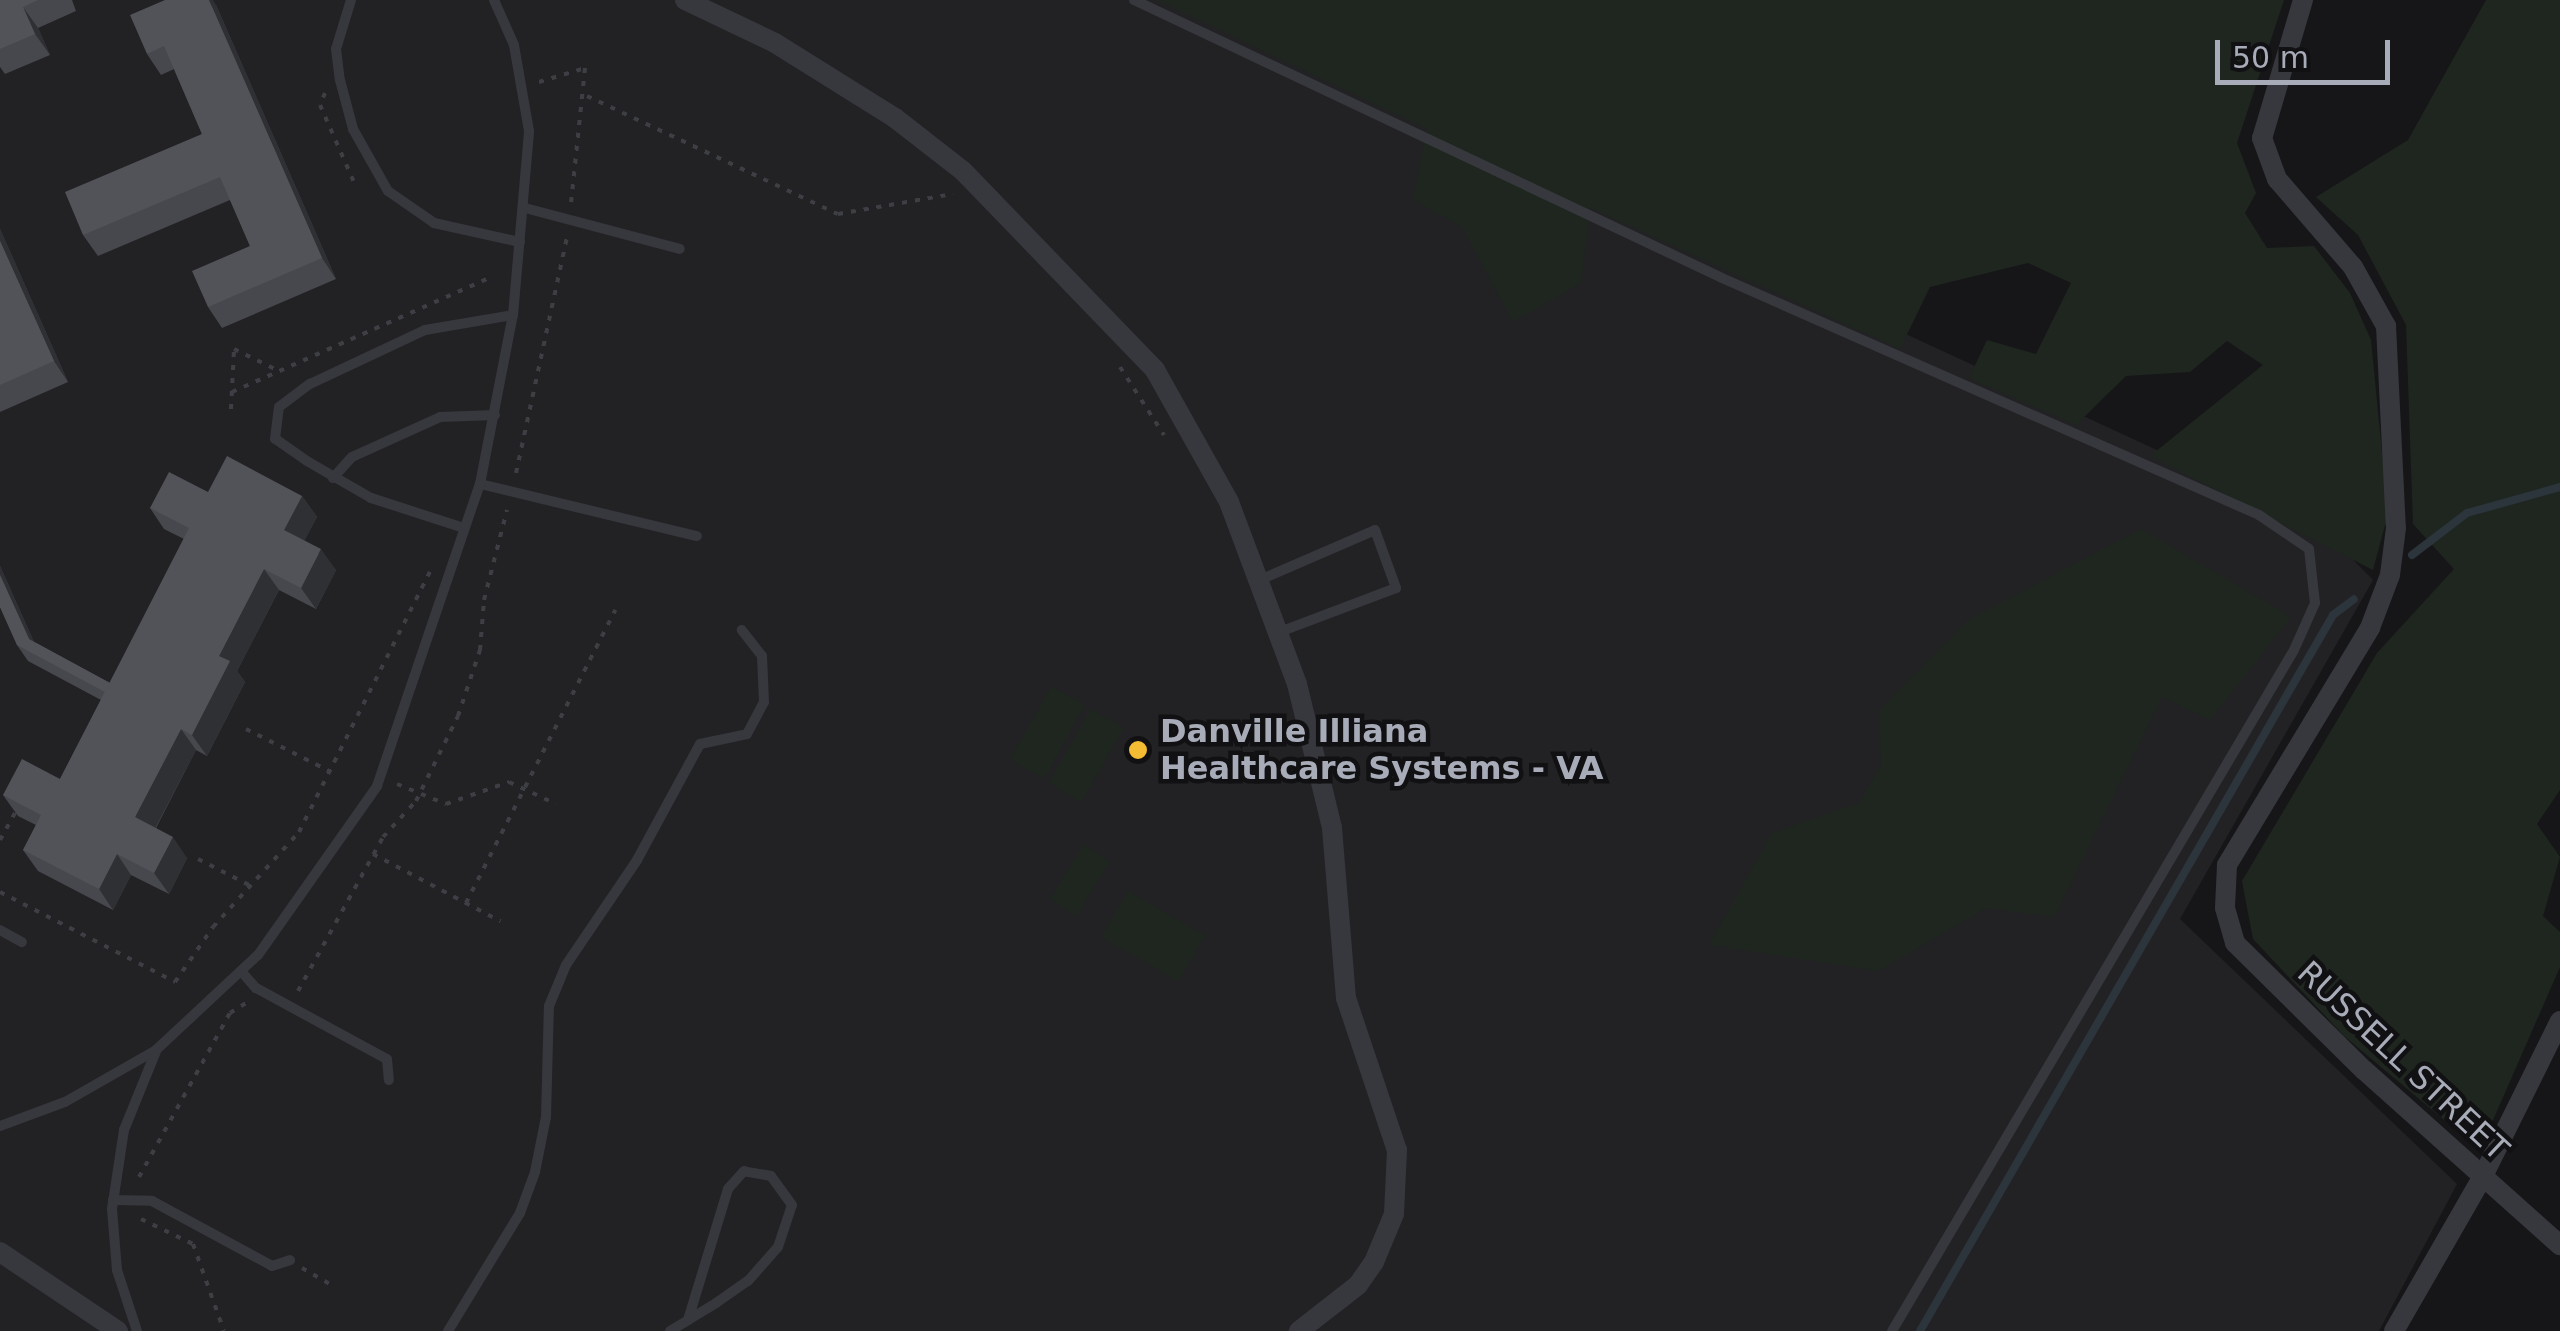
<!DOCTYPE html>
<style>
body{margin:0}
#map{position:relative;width:2560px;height:1331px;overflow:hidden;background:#161618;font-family:"DejaVu Sans",sans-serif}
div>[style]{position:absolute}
.built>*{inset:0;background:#222225}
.green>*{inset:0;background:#1e261f;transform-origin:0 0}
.stream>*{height:8px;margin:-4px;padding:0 4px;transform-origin:4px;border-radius:4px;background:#2c343c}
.path>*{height:4px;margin-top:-2px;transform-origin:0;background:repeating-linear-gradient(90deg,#3d3f44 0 5px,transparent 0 13px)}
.service>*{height:10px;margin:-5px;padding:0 5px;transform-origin:5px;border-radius:5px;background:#37383d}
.minor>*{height:20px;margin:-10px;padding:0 10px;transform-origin:10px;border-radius:10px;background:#37383d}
.wall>*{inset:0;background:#47484d}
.shaded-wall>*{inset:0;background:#2f3033}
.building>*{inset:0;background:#525359}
.dots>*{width:28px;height:28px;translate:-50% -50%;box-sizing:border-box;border:5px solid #111113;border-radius:50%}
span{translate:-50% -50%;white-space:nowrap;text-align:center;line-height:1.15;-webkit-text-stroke:9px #111113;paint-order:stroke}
.poi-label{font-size:32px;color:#a8acb8;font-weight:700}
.left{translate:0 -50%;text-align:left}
.street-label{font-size:32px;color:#a8acb8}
.scale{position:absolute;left:2215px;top:40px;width:175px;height:45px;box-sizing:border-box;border:5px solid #a8acb8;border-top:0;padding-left:12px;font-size:30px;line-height:35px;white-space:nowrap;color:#a8acb8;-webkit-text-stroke:8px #111113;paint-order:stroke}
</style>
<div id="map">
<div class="built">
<div style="clip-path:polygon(0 0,1183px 0,2319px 525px,2373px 580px,2180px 919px,2457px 1184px,2379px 1331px,0 1331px)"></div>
</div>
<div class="green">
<div style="clip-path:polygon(1157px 0,2284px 0,2237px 143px,2256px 193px,2245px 213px,2267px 248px,2314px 246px,2350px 293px,2371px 340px,2388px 514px,2373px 570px,2150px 456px,2263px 365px,2227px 341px,2190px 372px,2126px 376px,2076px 425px,1969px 378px,1987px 340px,2036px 354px,2071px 283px,2028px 263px,1930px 287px,1900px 349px,1590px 208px,1581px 283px,1513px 322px,1462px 227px,1413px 200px,1427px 129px)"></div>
<div style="clip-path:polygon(2486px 0,2560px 0,2560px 790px,2537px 824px,2560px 857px,2543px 916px,2560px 932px,2560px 967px,2480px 1150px,2344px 1036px,2253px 939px,2242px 881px,2377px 653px,2454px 569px,2413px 524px,2406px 325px,2358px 235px,2316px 197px,2408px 140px)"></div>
<div style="clip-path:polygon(2141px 529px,2291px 617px,2210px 720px,2162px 697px,2054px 917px,1986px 908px,1879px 971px,1709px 945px,1772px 833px,1859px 803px,1881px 765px,1879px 710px,1968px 620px)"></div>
<div style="left:1051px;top:686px;width:39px;height:84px;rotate:29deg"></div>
<div style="left:1091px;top:709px;width:38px;height:85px;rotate:30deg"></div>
<div style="left:1083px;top:845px;width:31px;height:64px;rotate:31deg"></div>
<div style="left:1128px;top:891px;width:89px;height:53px;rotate:30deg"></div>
</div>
<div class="stream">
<div style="left:2412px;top:555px;width:69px;rotate:-37.4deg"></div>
<div style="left:2467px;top:513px;width:97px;rotate:-15.6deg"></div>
<div style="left:1920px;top:1331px;width:827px;rotate:-60.02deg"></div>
<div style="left:2333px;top:615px;width:26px;rotate:-37deg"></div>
</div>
<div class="path">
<div style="left:539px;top:82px;width:48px;rotate:-16.9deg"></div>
<div style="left:585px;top:68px;width:137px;rotate:95.9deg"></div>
<div style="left:325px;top:93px;width:13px;rotate:113deg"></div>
<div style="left:320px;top:105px;width:84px;rotate:66.2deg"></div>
<div style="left:587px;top:96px;width:277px;rotate:25.2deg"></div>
<div style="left:838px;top:214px;width:117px;rotate:-9.9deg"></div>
<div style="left:1120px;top:367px;width:81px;rotate:57.1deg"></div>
<div style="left:232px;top:392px;width:284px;rotate:-23.9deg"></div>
<div style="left:231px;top:409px;width:60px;rotate:-87.1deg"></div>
<div style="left:234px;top:349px;width:50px;rotate:26.1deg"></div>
<div style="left:516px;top:473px;width:240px;rotate:-77.8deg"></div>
<div style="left:246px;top:729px;width:93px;rotate:26.8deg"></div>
<div style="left:397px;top:784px;width:53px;rotate:22.2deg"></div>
<div style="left:446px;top:804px;width:67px;rotate:-19.2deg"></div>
<div style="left:509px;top:782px;width:52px;rotate:25.1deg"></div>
<div style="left:0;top:840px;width:35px;rotate:-61deg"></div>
<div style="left:373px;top:854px;width:144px;rotate:27.8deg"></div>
<div style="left:198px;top:859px;width:62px;rotate:27deg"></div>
<div style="left:0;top:892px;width:197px;rotate:27.2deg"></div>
<div style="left:175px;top:982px;width:67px;rotate:-55.4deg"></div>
<div style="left:213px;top:927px;width:128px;rotate:-47.8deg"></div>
<div style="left:299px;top:832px;width:294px;rotate:-63.3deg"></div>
<div style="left:466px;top:903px;width:329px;rotate:-63deg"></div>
<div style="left:298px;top:991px;width:176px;rotate:-61.1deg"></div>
<div style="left:383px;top:837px;width:49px;rotate:-47.5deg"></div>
<div style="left:416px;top:801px;width:95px;rotate:-63.7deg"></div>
<div style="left:458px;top:716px;width:70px;rotate:-71.6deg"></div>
<div style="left:480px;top:650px;width:50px;rotate:-85.4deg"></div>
<div style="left:484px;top:600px;width:93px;rotate:-75.7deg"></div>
<div style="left:139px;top:1177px;width:188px;rotate:-61deg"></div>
<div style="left:230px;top:1013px;width:22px;rotate:-32deg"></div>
<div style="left:141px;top:1219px;width:58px;rotate:25.7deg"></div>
<div style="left:193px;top:1244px;width:92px;rotate:70.4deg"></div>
<div style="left:302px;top:1268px;width:34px;rotate:30deg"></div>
</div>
<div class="service">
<div style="left:351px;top:0;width:51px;rotate:107deg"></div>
<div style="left:336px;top:49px;width:31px;rotate:83deg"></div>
<div style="left:340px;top:80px;width:51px;rotate:75.1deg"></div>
<div style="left:353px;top:129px;width:71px;rotate:60.6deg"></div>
<div style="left:388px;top:191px;width:56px;rotate:34.8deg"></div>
<div style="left:434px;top:223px;width:88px;rotate:12.5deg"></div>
<div style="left:1134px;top:0;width:650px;rotate:25.3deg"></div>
<div style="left:1722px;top:278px;width:587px;rotate:23.81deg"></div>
<div style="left:2259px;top:515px;width:60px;rotate:34.2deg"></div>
<div style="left:2309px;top:549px;width:54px;rotate:83.7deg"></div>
<div style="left:2315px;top:603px;width:51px;rotate:114.1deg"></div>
<div style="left:2294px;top:650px;width:791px;rotate:120.55deg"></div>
<div style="left:525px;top:208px;width:160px;rotate:14.8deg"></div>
<div style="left:333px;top:478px;width:28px;rotate:-48deg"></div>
<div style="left:352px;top:457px;width:97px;rotate:-24.4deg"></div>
<div style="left:440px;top:417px;width:55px;rotate:-2.1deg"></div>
<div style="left:480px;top:484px;width:223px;rotate:13.5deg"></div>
<div style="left:464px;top:528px;width:98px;rotate:-162.1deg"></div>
<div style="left:371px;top:498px;width:74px;rotate:-150deg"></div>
<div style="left:307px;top:461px;width:39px;rotate:-145deg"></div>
<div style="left:275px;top:439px;width:32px;rotate:-83deg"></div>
<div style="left:279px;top:407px;width:39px;rotate:-37deg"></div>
<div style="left:310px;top:384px;width:127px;rotate:-25.2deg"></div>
<div style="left:425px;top:330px;width:89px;rotate:-9.7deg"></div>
<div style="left:1262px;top:579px;width:123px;rotate:-23.4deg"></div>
<div style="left:1375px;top:530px;width:62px;rotate:70.1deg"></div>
<div style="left:1396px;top:588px;width:122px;rotate:159.3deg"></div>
<div style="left:0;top:930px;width:25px;rotate:29deg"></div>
<div style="left:241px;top:971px;width:23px;rotate:49deg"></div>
<div style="left:256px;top:988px;width:149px;rotate:28.5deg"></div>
<div style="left:387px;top:1059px;width:21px;rotate:85deg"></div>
<div style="left:0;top:1126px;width:69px;rotate:-20.3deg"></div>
<div style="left:65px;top:1102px;width:105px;rotate:-29.7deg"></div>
<div style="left:156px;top:1050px;width:139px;rotate:-43deg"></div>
<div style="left:258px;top:955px;width:207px;rotate:-54.8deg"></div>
<div style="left:377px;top:786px;width:319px;rotate:-71.2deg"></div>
<div style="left:480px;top:484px;width:172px;rotate:-79deg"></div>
<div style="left:513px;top:315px;width:185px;rotate:-85deg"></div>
<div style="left:529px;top:131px;width:87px;rotate:-99.9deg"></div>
<div style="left:514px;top:45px;width:49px;rotate:-114deg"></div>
<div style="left:113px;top:1200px;width:39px;rotate:1deg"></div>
<div style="left:152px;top:1201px;width:136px;rotate:28.4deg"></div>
<div style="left:272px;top:1266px;width:19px;rotate:-18deg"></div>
<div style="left:137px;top:1331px;width:64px;rotate:-108.2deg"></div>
<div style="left:117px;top:1270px;width:61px;rotate:-94.7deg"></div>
<div style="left:112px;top:1209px;width:80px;rotate:-81.4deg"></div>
<div style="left:124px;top:1130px;width:85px;rotate:-67.9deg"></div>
<div style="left:448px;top:1331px;width:138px;rotate:-58.6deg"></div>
<div style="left:520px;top:1213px;width:44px;rotate:-69.9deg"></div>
<div style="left:535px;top:1172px;width:56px;rotate:-78.7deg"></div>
<div style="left:546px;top:1117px;width:111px;rotate:-88.5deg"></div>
<div style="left:549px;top:1006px;width:44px;rotate:-67.5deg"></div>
<div style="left:566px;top:965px;width:127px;rotate:-55.9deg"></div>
<div style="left:637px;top:860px;width:132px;rotate:-61.5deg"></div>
<div style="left:700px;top:744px;width:48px;rotate:-12deg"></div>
<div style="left:747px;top:734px;width:36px;rotate:-62deg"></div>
<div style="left:764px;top:702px;width:46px;rotate:-92.5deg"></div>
<div style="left:762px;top:656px;width:33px;rotate:-128deg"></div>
<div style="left:670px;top:1331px;width:21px;rotate:-31deg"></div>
<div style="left:688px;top:1320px;width:33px;rotate:-31deg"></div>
<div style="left:716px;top:1303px;width:39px;rotate:-35deg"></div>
<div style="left:748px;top:1281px;width:45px;rotate:-48.6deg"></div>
<div style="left:778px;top:1247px;width:44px;rotate:-71.6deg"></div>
<div style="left:792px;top:1205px;width:36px;rotate:-126deg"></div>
<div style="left:771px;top:1176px;width:27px;rotate:-170deg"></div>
<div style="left:744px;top:1171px;width:24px;rotate:132deg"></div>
<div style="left:728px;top:1189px;width:137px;rotate:107deg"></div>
</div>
<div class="minor">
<div style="left:685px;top:0;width:100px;rotate:25.5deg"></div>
<div style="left:775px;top:43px;width:142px;rotate:32deg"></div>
<div style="left:895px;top:118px;width:86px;rotate:37.9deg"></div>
<div style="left:963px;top:171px;width:277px;rotate:46deg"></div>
<div style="left:1155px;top:370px;width:151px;rotate:60.7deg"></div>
<div style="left:1229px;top:502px;width:194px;rotate:69.5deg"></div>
<div style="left:1297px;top:684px;width:148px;rotate:76.3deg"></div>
<div style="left:1332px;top:828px;width:171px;rotate:85.3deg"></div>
<div style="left:1346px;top:998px;width:160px;rotate:71.5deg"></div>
<div style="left:1397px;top:1150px;width:64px;rotate:92.7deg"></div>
<div style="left:1394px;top:1214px;width:52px;rotate:112.6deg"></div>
<div style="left:1374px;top:1262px;width:28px;rotate:125deg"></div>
<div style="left:1358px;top:1285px;width:75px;rotate:142.1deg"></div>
<div style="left:2303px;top:0;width:144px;rotate:106.5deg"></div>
<div style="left:2262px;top:138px;width:44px;rotate:69.9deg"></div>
<div style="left:2277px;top:179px;width:116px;rotate:49.2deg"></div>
<div style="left:2353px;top:267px;width:68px;rotate:60.8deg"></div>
<div style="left:2386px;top:326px;width:202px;rotate:87.2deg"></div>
<div style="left:2396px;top:528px;width:47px;rotate:97.3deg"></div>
<div style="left:2390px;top:575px;width:57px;rotate:110.7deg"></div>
<div style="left:2370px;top:628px;width:277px;rotate:121.1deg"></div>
<div style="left:2227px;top:865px;width:43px;rotate:92.7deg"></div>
<div style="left:2225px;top:908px;width:36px;rotate:74deg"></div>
<div style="left:2235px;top:943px;width:181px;rotate:44.6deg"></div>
<div style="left:2364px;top:1070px;width:263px;rotate:41.8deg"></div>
<div style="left:0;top:1252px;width:142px;rotate:33.8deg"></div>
<div style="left:2394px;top:1331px;width:179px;rotate:-60.1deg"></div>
<div style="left:2483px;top:1176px;width:173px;rotate:-63.6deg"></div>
</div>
<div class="wall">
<div style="clip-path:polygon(0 0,72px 0,76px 11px,38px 28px,50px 55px,5px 74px,0 67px)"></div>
<div style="clip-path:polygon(216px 5px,336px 279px,222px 328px,208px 307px,250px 246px,230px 200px,98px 256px,83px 235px,202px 134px,174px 69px,161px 75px,147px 54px)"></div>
<div style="clip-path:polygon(0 229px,68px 382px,0 412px)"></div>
<div style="clip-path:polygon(208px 492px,302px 496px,317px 517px,304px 541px,336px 570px,316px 609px,279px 590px,237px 671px,245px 682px,207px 756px,196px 750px,156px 828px,187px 858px,169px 894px,131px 875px,113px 910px,38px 871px,23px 850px,36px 825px,18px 816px,3px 795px,60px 779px,101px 700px,28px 661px,17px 645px,0 607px,0 566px,34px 642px,110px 683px,184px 539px,164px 529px,150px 508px)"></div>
</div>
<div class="shaded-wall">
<div style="clip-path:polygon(209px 0,213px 0,216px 5px,336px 279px,322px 258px)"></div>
<div style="clip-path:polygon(23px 7px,38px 28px,50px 55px,35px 34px)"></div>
<div style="clip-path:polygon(0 229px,68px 382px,54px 361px,0 241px)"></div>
<div style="clip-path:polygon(302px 496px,317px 517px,299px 551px,284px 530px)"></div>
<div style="clip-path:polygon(321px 549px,336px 570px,316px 609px,301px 588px)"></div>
<div style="clip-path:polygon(0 566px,40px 655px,29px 639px,0 575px)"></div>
<div style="clip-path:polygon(264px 569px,279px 590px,237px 671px,245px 682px,207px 756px,192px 735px,219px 656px)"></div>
<div style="clip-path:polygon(181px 729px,196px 750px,150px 838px,135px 817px)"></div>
<div style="clip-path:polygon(173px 837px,187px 858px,169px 894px,154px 873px)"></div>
<div style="clip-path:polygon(117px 854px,131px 875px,113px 910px,99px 889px)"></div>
</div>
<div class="building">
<div style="clip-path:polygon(0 0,38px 0,23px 7px,35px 34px,0 49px)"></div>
<div style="clip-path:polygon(165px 0,209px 0,322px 258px,208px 307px,192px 271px,250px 246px,220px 177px,83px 235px,65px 192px,202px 134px,164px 46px,147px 54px,130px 15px)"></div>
<div style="clip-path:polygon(0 241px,54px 361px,0 385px)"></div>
<div style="clip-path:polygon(227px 456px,302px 496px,284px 530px,321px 549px,301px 588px,264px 569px,219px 656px,230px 661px,192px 735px,181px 729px,135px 817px,173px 837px,154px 873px,117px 854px,99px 889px,23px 850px,41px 815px,3px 795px,22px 759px,60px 779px,189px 528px,150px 508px,169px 472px,208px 492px)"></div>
<div style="clip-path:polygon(0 575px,29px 639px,110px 683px,105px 692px,17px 645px,0 607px)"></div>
</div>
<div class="dots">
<div style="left:1138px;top:750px;background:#f3bc33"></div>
</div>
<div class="poi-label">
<span class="left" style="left:1160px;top:750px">Danville Illiana<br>Healthcare Systems - VA</span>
</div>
<div class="street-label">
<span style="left:2403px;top:1061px;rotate:43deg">RUSSELL STREET</span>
</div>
<div class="scale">50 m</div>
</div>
